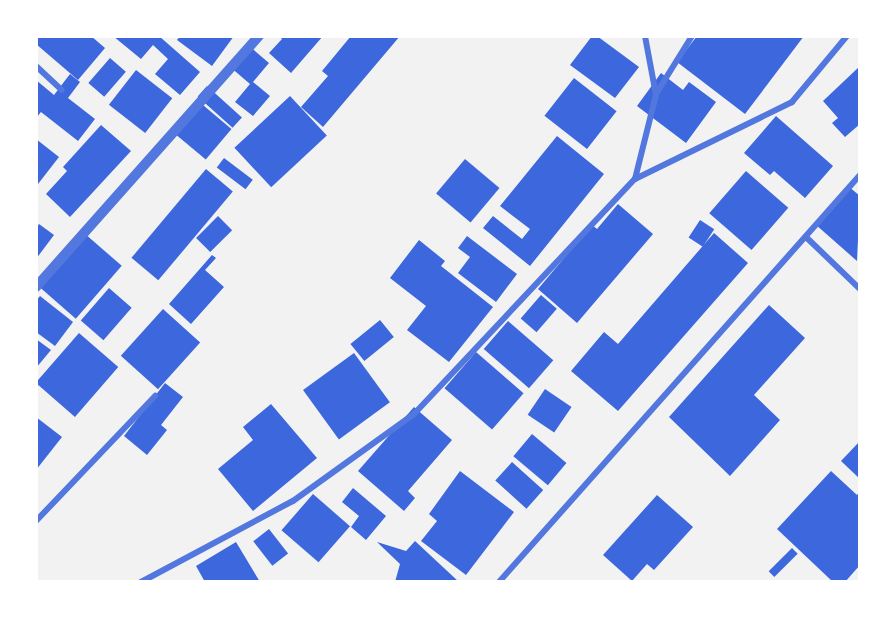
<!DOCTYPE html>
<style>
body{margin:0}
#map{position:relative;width:896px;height:618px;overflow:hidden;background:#f2f2f2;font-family:Georgia,serif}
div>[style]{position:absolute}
.building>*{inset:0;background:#3d67dc;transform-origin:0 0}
.minor>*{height:6px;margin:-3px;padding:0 3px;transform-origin:3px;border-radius:3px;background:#5277de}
.tertiary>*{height:10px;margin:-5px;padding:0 5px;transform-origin:5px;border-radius:5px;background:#5277de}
span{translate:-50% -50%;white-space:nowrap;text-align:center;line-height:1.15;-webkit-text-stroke:6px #fff;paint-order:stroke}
.frame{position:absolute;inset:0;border:38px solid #fff;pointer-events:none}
</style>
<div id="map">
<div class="building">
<div style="clip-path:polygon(36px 36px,91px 36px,105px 48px,78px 80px,36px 44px)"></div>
<div style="clip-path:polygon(113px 36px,159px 36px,200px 72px,180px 95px,155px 74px,168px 59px,153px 45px,141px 59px)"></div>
<div style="clip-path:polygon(180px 36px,234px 36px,212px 66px,177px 40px)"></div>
<div style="clip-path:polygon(279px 36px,323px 36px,291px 73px,269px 53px,282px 39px)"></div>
<div style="clip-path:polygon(351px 36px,400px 36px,323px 127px,301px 107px,328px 76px,322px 71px)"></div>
<div style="clip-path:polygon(592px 36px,597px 36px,639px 67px,615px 98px,570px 65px)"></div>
<div style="clip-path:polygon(697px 36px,804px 36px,745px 114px,677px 62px)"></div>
<div style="clip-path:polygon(248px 45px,269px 63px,253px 82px,270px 96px,253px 116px,235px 102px,250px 84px,229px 66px)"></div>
<div style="left:110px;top:58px;width:21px;height:33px;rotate:41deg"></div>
<div style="clip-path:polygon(860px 66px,860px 124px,845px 137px,832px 123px,838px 118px,823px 101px)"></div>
<div style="left:136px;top:70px;width:46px;height:44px;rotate:38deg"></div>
<div style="clip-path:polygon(661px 73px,683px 90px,689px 82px,716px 102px,686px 143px,637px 106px)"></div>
<div style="clip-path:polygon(70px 74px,80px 82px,68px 98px,95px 119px,78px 141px,41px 112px,36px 118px,36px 80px,54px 95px)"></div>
<div style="left:574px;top:78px;width:54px;height:48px;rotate:38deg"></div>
<div style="left:207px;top:86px;width:47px;height:14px;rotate:42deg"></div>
<div style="left:290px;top:96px;width:54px;height:76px;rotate:47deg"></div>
<div style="left:197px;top:100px;width:45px;height:40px;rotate:40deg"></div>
<div style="clip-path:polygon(776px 116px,833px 166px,805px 198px,774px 171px,770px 175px,744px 153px)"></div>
<div style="clip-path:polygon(101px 125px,131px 151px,70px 217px,46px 194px,67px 171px,63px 167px)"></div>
<div style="clip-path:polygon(557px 136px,604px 174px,530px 266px,483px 228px,493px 216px,522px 239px,530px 229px,500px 206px)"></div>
<div style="clip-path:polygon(36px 139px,59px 157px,38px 184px,36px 183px)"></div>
<div style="left:224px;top:158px;width:36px;height:12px;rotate:37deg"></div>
<div style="left:465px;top:159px;width:45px;height:45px;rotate:40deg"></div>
<div style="left:206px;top:169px;width:35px;height:116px;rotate:40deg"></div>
<div style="left:746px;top:171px;width:56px;height:56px;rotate:41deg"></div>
<div style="clip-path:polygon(848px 186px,860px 196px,857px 261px,815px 224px)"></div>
<div style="clip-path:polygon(618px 204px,653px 234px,577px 323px,538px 289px,592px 225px,597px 229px)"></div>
<div style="left:218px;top:216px;width:20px;height:31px;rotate:45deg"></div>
<div style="left:700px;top:220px;width:17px;height:21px;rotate:33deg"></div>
<div style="clip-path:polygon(39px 224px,54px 235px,36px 259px,36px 228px)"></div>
<div style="left:84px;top:233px;width:50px;height:70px;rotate:41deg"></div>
<div style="clip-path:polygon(714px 233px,748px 263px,618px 411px,571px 371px,604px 332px,618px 344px)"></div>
<div style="clip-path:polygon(467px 236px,517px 274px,496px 302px,458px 273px,470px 257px,458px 248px)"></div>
<div style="clip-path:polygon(419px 240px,445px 261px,441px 266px,493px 307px,449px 362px,407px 330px,426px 306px,390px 278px)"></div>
<div style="clip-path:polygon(212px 255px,216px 258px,205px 270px,224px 287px,191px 324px,169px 304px)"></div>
<div style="left:109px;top:288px;width:30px;height:43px;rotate:41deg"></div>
<div style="left:541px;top:295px;width:21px;height:31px;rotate:41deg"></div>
<div style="clip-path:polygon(40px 296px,73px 322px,55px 346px,36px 332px,36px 301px)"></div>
<div style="clip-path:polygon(769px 305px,805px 338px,754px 395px,780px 420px,730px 476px,669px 417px)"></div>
<div style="left:163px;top:309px;width:50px;height:63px;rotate:42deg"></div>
<div style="left:380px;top:320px;width:22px;height:38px;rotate:51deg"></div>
<div style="left:508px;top:321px;width:60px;height:37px;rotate:41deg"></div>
<div style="left:79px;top:333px;width:52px;height:66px;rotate:41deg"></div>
<div style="clip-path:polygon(36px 339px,51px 350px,36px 368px)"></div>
<div style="left:476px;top:352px;width:63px;height:48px;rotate:41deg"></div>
<div style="left:354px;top:353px;width:61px;height:63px;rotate:54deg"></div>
<div style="clip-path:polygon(165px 383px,183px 397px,161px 425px,167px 430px,147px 455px,124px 436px)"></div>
<div style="left:545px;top:389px;width:32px;height:31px;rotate:34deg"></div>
<div style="clip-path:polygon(271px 404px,317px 458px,253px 511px,218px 469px,253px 440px,243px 427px)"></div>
<div style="clip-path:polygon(414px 407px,452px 440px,408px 491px,415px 498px,404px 511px,358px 471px)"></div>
<div style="clip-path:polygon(36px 417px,62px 437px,36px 470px)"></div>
<div style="left:532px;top:434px;width:45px;height:29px;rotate:40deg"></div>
<div style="clip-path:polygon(860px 441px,860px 479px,841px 461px)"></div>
<div style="left:512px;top:462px;width:42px;height:25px;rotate:42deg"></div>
<div style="clip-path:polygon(460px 471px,514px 512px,466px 575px,421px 541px,437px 521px,429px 514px)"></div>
<div style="clip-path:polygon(831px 471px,857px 495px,860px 491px,860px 565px,845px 582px,833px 582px,777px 529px)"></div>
<div style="clip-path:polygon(353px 488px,386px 516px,366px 540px,351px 527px,359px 516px,342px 502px)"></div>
<div style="left:313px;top:494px;width:49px;height:48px;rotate:41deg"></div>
<div style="clip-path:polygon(657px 495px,693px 527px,654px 570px,647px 564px,632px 581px,603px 555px)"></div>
<div style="left:269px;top:529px;width:31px;height:20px;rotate:52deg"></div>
<div style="clip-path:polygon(415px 541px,459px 582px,395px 582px,400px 564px,377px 542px,406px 551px)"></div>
<div style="clip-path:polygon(236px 542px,260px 582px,205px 582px,196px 566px)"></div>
<div style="left:792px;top:548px;width:8px;height:33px;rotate:45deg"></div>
</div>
<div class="minor">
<div style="left:36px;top:66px;width:35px;rotate:43deg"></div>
<div style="left:656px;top:94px;width:68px;rotate:-58.2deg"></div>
<div style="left:635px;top:179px;width:87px;rotate:-76deg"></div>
<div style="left:656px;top:95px;width:60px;rotate:-100.6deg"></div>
<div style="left:807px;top:238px;width:74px;rotate:43.9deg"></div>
<div style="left:36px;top:521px;width:173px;rotate:-46.4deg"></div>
<div style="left:141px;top:582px;width:172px;rotate:-28.1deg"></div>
<div style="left:293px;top:501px;width:149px;rotate:-35.7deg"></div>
<div style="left:414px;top:414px;width:323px;rotate:-46.8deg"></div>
<div style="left:635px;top:179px;width:175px;rotate:-26.1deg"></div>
<div style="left:792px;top:102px;width:86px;rotate:-50.2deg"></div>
<div style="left:499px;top:582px;width:544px;rotate:-48.43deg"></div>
</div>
<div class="tertiary">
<div style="left:36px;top:287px;width:336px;rotate:-48.4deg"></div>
</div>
<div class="frame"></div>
</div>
